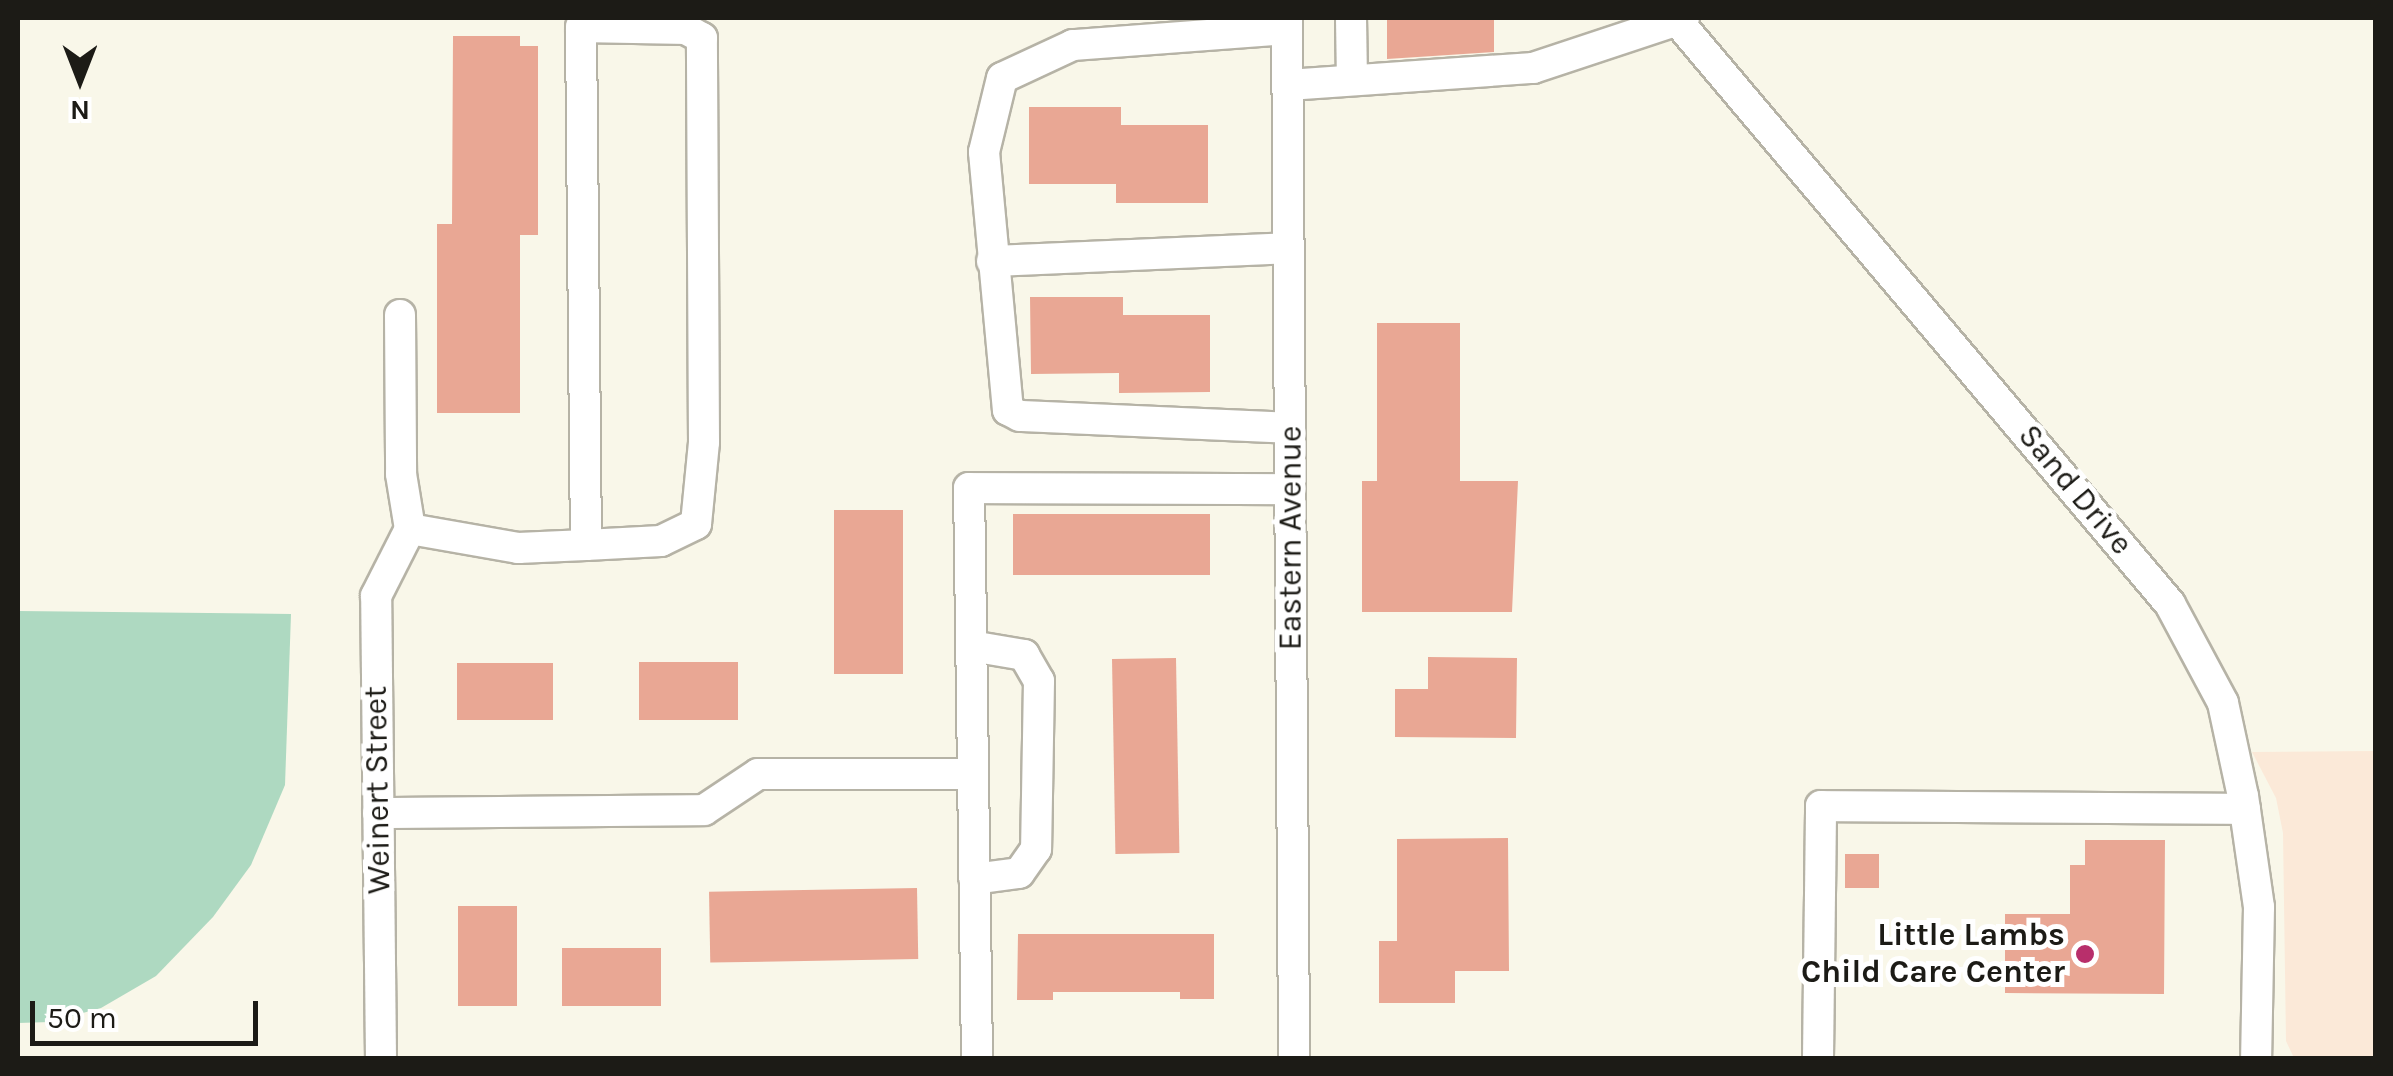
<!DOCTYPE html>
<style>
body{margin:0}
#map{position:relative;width:2393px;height:1076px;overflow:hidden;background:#f9f7e9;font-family:Karla,sans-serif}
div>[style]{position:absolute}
.commercial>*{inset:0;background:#fbe9d8}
.green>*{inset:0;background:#aed9c1}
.building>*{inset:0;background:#e9a794;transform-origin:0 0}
.roads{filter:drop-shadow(2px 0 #b6b3a6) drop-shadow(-2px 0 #b6b3a6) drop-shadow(0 2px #b6b3a6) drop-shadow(0 -2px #b6b3a6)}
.minor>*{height:30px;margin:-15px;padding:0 15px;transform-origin:15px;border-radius:15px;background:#fff}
.dots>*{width:28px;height:28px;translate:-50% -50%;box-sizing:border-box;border:5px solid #fff;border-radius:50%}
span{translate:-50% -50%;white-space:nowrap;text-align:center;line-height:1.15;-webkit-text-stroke:10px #fff;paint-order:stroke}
.street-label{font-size:32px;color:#1c1b16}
.poi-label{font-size:32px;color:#1c1b16;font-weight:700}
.right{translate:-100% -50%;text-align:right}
.frame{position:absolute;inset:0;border:20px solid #1c1b16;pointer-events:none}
.north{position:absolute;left:30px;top:30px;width:100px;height:100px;-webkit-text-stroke:8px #fff;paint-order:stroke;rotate:180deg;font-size:28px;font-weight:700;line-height:40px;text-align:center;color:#1c1b16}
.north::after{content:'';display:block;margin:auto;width:35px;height:45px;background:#1c1b16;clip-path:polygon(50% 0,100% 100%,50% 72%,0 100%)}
.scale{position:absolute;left:30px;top:1001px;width:228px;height:45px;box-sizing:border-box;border:5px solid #1c1b16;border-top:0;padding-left:12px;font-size:30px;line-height:35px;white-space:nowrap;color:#1c1b16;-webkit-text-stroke:8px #fff;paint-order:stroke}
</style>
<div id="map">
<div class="commercial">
<div style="clip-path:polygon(2375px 751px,2375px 1058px,2294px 1058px,2286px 1041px,2283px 833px,2276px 798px,2252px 752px)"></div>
</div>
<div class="green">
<div style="clip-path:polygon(18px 611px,291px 614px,285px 785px,251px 865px,213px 917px,156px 976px,101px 1008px,50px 1022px,18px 1023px)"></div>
</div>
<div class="building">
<div style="clip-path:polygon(1387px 18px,1494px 18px,1494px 52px,1387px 59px)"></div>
<div style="clip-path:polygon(453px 36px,520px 36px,520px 46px,538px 46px,538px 235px,520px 235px,520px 413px,437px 413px,437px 224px,452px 224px)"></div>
<div style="clip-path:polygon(1029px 107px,1121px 107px,1121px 125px,1208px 125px,1208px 203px,1116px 203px,1116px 184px,1029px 184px)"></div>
<div style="clip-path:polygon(1030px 297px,1123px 297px,1123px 315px,1210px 315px,1210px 392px,1119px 393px,1119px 373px,1031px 374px)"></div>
<div style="clip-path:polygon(1377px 323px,1460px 323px,1460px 481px,1518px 481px,1512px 612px,1362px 612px,1362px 481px,1377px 481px)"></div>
<div style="left:834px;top:510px;width:69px;height:164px"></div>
<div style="left:1013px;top:514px;width:197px;height:61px"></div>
<div style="clip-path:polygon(1428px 657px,1517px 658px,1516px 738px,1395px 737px,1395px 689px,1428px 689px)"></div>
<div style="left:1176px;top:658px;width:195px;height:64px;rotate:89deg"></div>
<div style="left:639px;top:662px;width:99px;height:58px"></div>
<div style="left:457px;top:663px;width:96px;height:57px"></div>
<div style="clip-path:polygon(1508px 838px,1509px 971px,1455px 971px,1455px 1003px,1379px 1003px,1379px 941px,1397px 941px,1397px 839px)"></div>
<div style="clip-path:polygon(2085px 840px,2165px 840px,2164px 994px,2005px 993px,2005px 914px,2070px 914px,2070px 865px,2085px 865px)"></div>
<div style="left:1845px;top:854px;width:34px;height:34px"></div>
<div style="left:917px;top:888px;width:71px;height:208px;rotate:89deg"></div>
<div style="left:458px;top:906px;width:59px;height:100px"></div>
<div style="clip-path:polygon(1018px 934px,1214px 934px,1214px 999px,1180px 999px,1180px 992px,1053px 992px,1053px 1000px,1017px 1000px)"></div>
<div style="left:562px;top:948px;width:99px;height:58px"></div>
</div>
<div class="roads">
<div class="minor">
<div style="left:1287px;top:18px;width:1040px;rotate:89.61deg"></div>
<div style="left:1351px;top:18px;width:62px;rotate:89.1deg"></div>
<div style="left:1675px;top:18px;width:767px;rotate:49.81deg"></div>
<div style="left:2170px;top:604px;width:112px;rotate:61.8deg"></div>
<div style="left:2223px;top:703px;width:95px;rotate:77.9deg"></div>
<div style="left:2243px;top:796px;width:112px;rotate:81.8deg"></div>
<div style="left:2259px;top:907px;width:151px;rotate:91.1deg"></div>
<div style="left:1287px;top:29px;width:215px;rotate:175.7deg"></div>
<div style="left:1073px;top:45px;width:78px;rotate:155.1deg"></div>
<div style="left:1002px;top:78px;width:76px;rotate:103.7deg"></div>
<div style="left:984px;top:152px;width:259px;rotate:84.7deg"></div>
<div style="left:1008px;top:410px;width:13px;rotate:27deg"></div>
<div style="left:1020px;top:416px;width:270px;rotate:2.5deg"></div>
<div style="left:1288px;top:85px;width:246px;rotate:-4deg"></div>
<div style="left:1533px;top:68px;width:159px;rotate:-18.3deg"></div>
<div style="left:992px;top:261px;width:297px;rotate:-2.5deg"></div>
<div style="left:400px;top:315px;width:159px;rotate:89.6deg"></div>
<div style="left:401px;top:474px;width:56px;rotate:80.7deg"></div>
<div style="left:410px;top:529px;width:110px;rotate:10deg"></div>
<div style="left:518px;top:548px;width:68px;rotate:-2.5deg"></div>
<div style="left:586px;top:545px;width:75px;rotate:-3.1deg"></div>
<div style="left:661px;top:541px;width:39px;rotate:-26deg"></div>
<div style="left:696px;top:524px;width:82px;rotate:-84.4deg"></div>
<div style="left:704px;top:442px;width:404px;rotate:-90.3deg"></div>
<div style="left:702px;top:38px;width:18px;rotate:-151deg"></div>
<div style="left:686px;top:29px;width:105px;rotate:-178.9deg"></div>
<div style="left:581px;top:27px;width:518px;rotate:89.45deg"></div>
<div style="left:971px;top:646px;width:54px;rotate:9.6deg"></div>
<div style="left:1024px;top:655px;width:30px;rotate:60deg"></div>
<div style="left:1039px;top:681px;width:168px;rotate:91deg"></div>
<div style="left:1036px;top:849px;width:29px;rotate:125deg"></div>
<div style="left:1019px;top:873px;width:45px;rotate:172.4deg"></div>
<div style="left:378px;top:813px;width:326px;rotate:-0.5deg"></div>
<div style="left:704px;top:810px;width:65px;rotate:-33.7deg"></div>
<div style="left:758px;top:774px;width:215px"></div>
<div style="left:381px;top:1058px;width:462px;rotate:-90.6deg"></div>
<div style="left:376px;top:596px;width:75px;rotate:-63.1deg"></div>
<div style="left:977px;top:1058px;width:570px;rotate:-90.8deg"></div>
<div style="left:969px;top:488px;width:321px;rotate:0.2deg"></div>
<div style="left:1818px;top:1058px;width:252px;rotate:-89.3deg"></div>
<div style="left:1821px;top:806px;width:424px;rotate:0.4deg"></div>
</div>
</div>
<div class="dots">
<div style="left:2085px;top:954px;background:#b82f6b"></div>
</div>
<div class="street-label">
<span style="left:2075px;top:490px;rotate:50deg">Sand Drive</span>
<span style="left:1291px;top:538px;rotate:-90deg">Eastern Avenue</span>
<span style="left:378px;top:790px;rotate:-91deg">Weinert Street</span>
</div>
<div class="poi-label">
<span class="right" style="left:2065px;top:954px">Little Lambs<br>Child Care Center</span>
</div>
<div class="frame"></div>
<div class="north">N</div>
<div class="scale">50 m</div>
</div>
